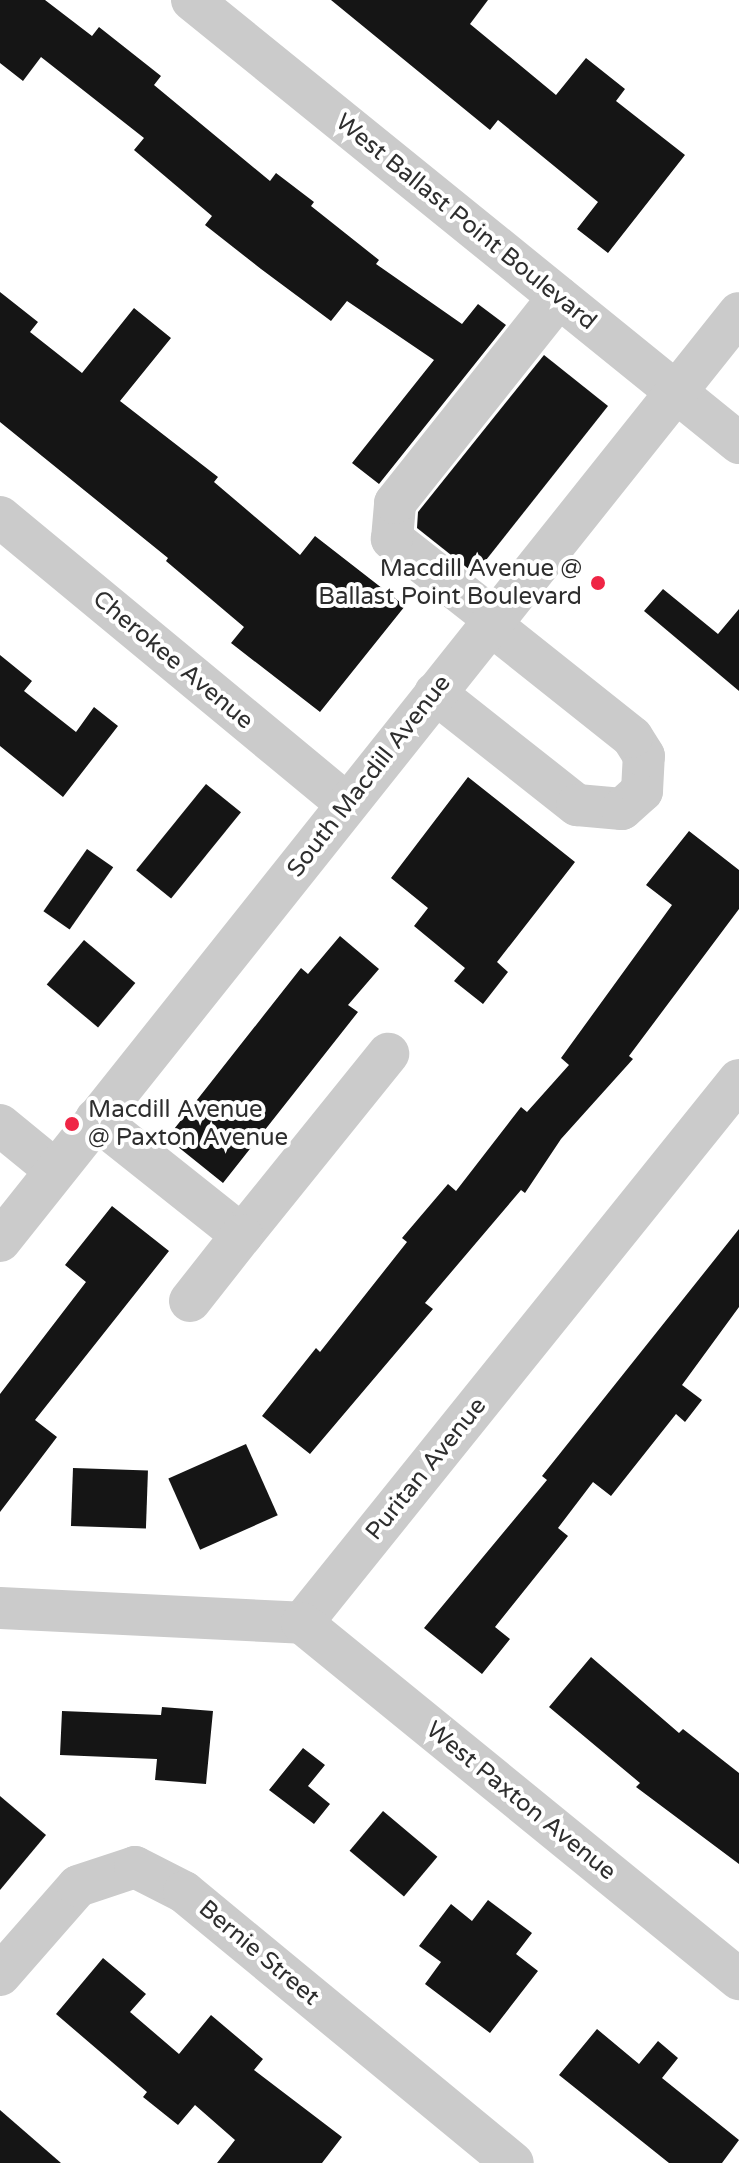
<!DOCTYPE html>
<style>
body{margin:0}
#map{position:relative;width:739px;height:2163px;overflow:hidden;background:#fff;font-family:"Varela Round",sans-serif}
div>[style]{position:absolute}
.building>*{inset:0;background:#151515;transform-origin:0 0}
.minor>*{height:42px;margin:-21px;padding:0 21px;transform-origin:21px;border-radius:21px;background:#cbcbcb}
.dots>*{width:22px;height:22px;translate:-50% -50%;box-sizing:border-box;border:4px solid #fff;border-radius:50%}
span{translate:-50% -50%;white-space:nowrap;text-align:center;line-height:1.15;-webkit-text-stroke:8px #fff;paint-order:stroke}
.street-label{font-size:24px;color:#2e2e2e}
.poi-label{font-size:24px;color:#2e2e2e}
.right{translate:-100% -50%;text-align:right}
.left{translate:0 -50%;text-align:left}
</style>
<div id="map">
<div class="building">
<div style="clip-path:polygon(0 0,45px 0,92px 36px,99px 27px,161px 76px,154px 85px,270px 181px,276px 173px,314px 202px,311px 206px,379px 260px,376px 264px,462px 324px,478px 304px,506px 325px,379px 484px,352px 463px,434px 360px,347px 301px,331px 321px,261px 269px,205px 225px,212px 216px,134px 150px,144px 138px,41px 57px,23px 81px,0 63px)"></div>
<div style="clip-path:polygon(331px 0,488px 0,470px 24px,556px 95px,586px 58px,625px 89px,616px 101px,685px 155px,608px 253px,577px 229px,598px 202px,498px 120px,490px 130px)"></div>
<div style="clip-path:polygon(0 292px,38px 322px,30px 332px,82px 373px,134px 308px,171px 338px,120px 401px,218px 477px,214px 482px,300px 555px,315px 536px,405px 606px,320px 712px,231px 643px,244px 627px,166px 561px,168px 558px,0 422px)"></div>
<div style="clip-path:polygon(544px 355px,608px 406px,475px 574px,417px 528px,418px 512px)"></div>
<div style="clip-path:polygon(663px 589px,718px 634px,739px 609px,739px 691px,644px 611px)"></div>
<div style="clip-path:polygon(0 655px,32px 681px,24px 691px,76px 732px,94px 707px,118px 726px,63px 797px,0 746px)"></div>
<div style="clip-path:polygon(468px 777px,575px 862px,497px 962px,508px 972px,483px 1004px,454px 981px,465px 968px,414px 926px,428px 908px,391px 878px)"></div>
<div style="left:206px;top:784px;width:45px;height:111px;rotate:39deg"></div>
<div style="clip-path:polygon(689px 831px,739px 870px,739px 909px,629px 1056px,633px 1059px,561px 1139px,525px 1193px,521px 1190px,425px 1303px,433px 1309px,310px 1454px,262px 1416px,316px 1348px,320px 1352px,407px 1242px,402px 1238px,448px 1184px,456px 1191px,521px 1107px,527px 1112px,569px 1065px,561px 1058px,672px 905px,646px 885px)"></div>
<div style="left:87px;top:849px;width:32px;height:76px;rotate:35deg"></div>
<div style="clip-path:polygon(340px 936px,379px 969px,348px 1005px,358px 1012px,223px 1183px,167px 1138px,301px 968px,308px 974px)"></div>
<div style="left:84px;top:940px;width:67px;height:58px;rotate:40deg"></div>
<div style="clip-path:polygon(112px 1206px,169px 1251px,35px 1420px,57px 1437px,0 1512px,0 1394px,86px 1282px,65px 1265px)"></div>
<div style="clip-path:polygon(739px 1229px,739px 1307px,682px 1385px,702px 1400px,685px 1422px,676px 1414px,611px 1496px,593px 1482px,558px 1528px,568px 1536px,495px 1627px,510px 1639px,482px 1674px,424px 1628px,547px 1480px,542px 1476px)"></div>
<div style="left:246px;top:1444px;width:78px;height:85px;rotate:66deg"></div>
<div style="left:73px;top:1468px;width:75px;height:58px;rotate:2deg"></div>
<div style="clip-path:polygon(591px 1657px,679px 1733px,683px 1729px,739px 1773px,739px 1864px,636px 1787px,640px 1783px,549px 1707px)"></div>
<div style="clip-path:polygon(162px 1707px,213px 1711px,206px 1784px,155px 1780px,157px 1759px,60px 1755px,62px 1711px,161px 1715px)"></div>
<div style="clip-path:polygon(303px 1748px,325px 1765px,308px 1786px,330px 1804px,314px 1824px,269px 1790px)"></div>
<div style="clip-path:polygon(0 1796px,46px 1835px,0 1890px)"></div>
<div style="left:383px;top:1811px;width:71px;height:52px;rotate:40deg"></div>
<div style="clip-path:polygon(488px 1900px,532px 1933px,516px 1954px,538px 1971px,490px 2033px,425px 1984px,441px 1962px,419px 1946px,451px 1904px,472px 1921px)"></div>
<div style="clip-path:polygon(103px 1958px,146px 1994px,130px 2012px,179px 2054px,211px 2015px,263px 2059px,254px 2070px,342px 2137px,322px 2163px,217px 2163px,235px 2140px,195px 2105px,178px 2125px,143px 2097px,147px 2092px,56px 2014px)"></div>
<div style="clip-path:polygon(597px 2029px,639px 2064px,658px 2041px,678px 2058px,662px 2078px,739px 2140px,722px 2163px,669px 2163px,559px 2075px)"></div>
<div style="clip-path:polygon(0 2110px,61px 2163px,0 2163px)"></div>
</div>
<div class="minor">
<div style="left:192px;top:0;width:704px;rotate:39deg"></div>
<div style="left:0;top:517px;width:450px;rotate:39.6deg"></div>
<div style="left:494px;top:619px;width:130px;rotate:-141.9deg"></div>
<div style="left:392px;top:539px;width:36px;rotate:-85deg"></div>
<div style="left:395px;top:503px;width:263px;rotate:-51.5deg"></div>
<div style="left:435px;top:693px;width:181px;rotate:38.3deg"></div>
<div style="left:577px;top:805px;width:45px;rotate:5.1deg"></div>
<div style="left:622px;top:809px;width:27px;rotate:-42deg"></div>
<div style="left:642px;top:791px;width:35px;rotate:-87deg"></div>
<div style="left:644px;top:756px;width:22px;rotate:-122deg"></div>
<div style="left:632px;top:737px;width:181px;rotate:-141.5deg"></div>
<div style="left:96px;top:1119px;width:186px;rotate:38.5deg"></div>
<div style="left:242px;top:1235px;width:233px;rotate:-51.1deg"></div>
<div style="left:0;top:1125px;width:71px;rotate:39.3deg"></div>
<div style="left:0;top:1241px;width:1186px;rotate:-51.47deg"></div>
<div style="left:190px;top:1301px;width:84px;rotate:-51.8deg"></div>
<div style="left:0;top:1608px;width:302px;rotate:2.8deg"></div>
<div style="left:302px;top:1623px;width:697px;rotate:-51.17deg"></div>
<div style="left:302px;top:1623px;width:564px;rotate:39.17deg"></div>
<div style="left:0;top:1975px;width:118px;rotate:-48.8deg"></div>
<div style="left:78px;top:1886px;width:60px;rotate:-18.4deg"></div>
<div style="left:135px;top:1867px;width:55px;rotate:27deg"></div>
<div style="left:184px;top:1892px;width:426px;rotate:39.5deg"></div>
</div>
<div class="dots">
<div style="left:598px;top:583px;background:#ef2545"></div>
<div style="left:72px;top:1124px;background:#ef2545"></div>
</div>
<div class="street-label">
<span style="left:466px;top:222px;rotate:39deg">West Ballast Point Boulevard</span>
<span style="left:173px;top:660px;rotate:40deg">Cherokee Avenue</span>
<span style="left:369px;top:776px;rotate:-52deg">South Macdill Avenue</span>
<span style="left:426px;top:1469px;rotate:-51deg">Puritan Avenue</span>
<span style="left:521px;top:1801px;rotate:39deg">West Paxton Avenue</span>
<span style="left:259px;top:1953px;rotate:40deg">Bernie Street</span>
</div>
<div class="poi-label">
<span class="right" style="left:582px;top:583px">Macdill Avenue @<br>Ballast Point Boulevard</span>
<span class="left" style="left:88px;top:1124px">Macdill Avenue<br>@ Paxton Avenue</span>
</div>
</div>
